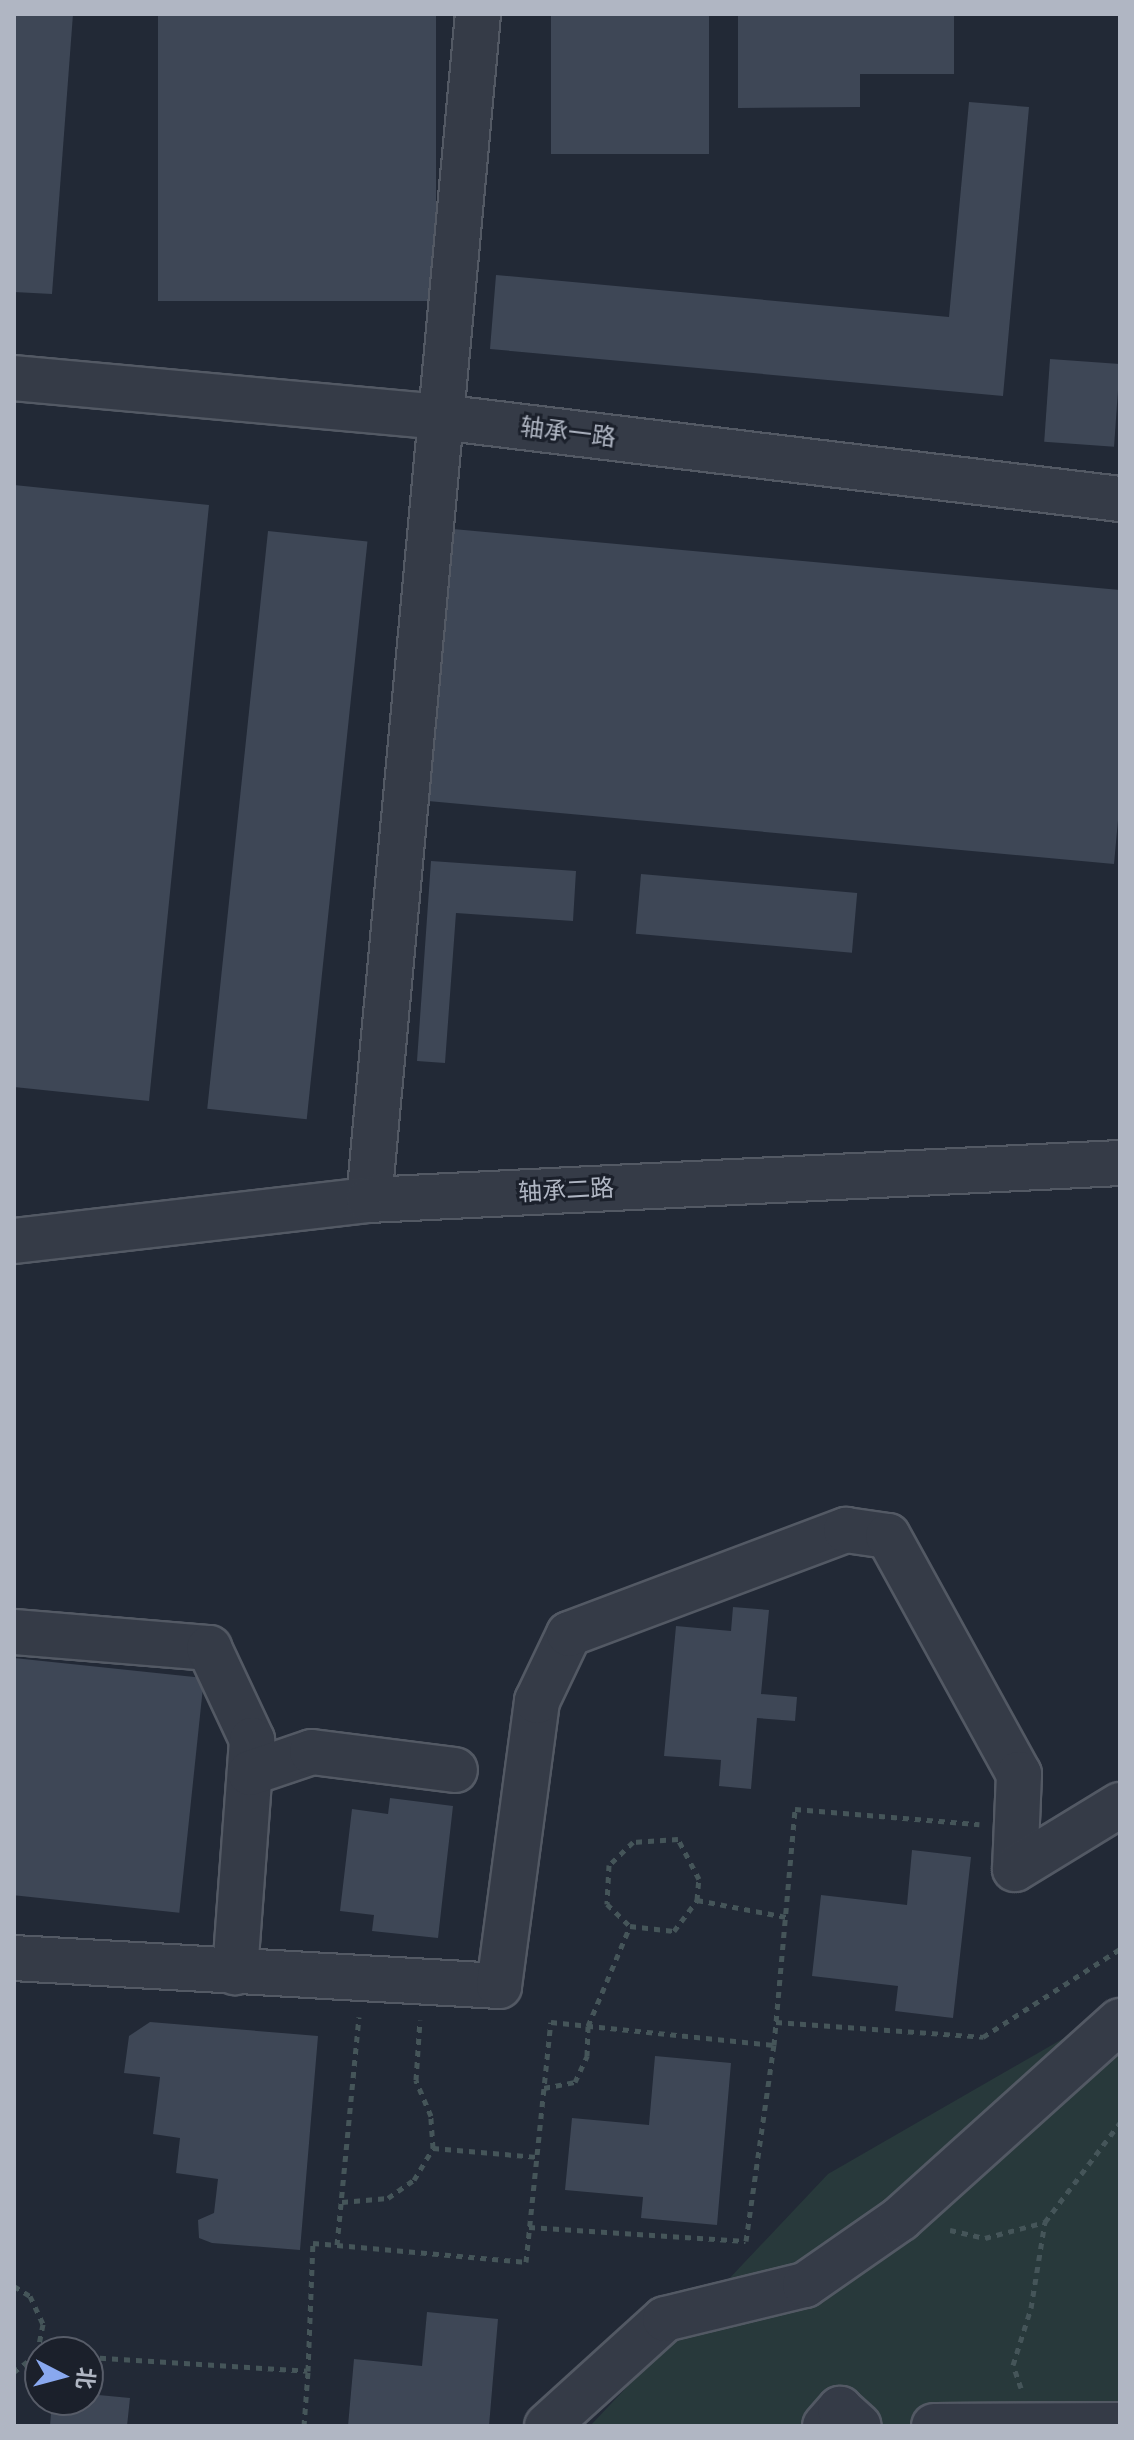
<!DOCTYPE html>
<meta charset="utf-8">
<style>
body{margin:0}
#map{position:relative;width:1134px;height:2440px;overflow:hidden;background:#222936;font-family:"Titillium Web","Noto Sans SC",sans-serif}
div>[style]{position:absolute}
.green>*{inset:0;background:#28393b}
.building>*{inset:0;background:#3e4756;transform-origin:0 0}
.path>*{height:5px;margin-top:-2.5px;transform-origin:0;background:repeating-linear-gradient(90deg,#455559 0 6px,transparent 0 12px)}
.roads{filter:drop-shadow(2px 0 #535964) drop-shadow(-2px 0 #535964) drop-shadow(0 2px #535964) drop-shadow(0 -2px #535964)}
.minor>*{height:44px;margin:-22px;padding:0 22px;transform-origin:22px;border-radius:22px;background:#353b47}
span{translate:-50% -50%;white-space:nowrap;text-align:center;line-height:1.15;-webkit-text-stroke:6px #1b202b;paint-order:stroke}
.street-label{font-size:24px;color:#b0b6c3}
.frame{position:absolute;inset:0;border:16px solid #b0b6c3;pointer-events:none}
.north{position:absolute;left:24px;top:2336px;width:80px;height:80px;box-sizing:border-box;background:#1b202b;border:2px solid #575c68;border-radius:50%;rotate:96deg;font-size:22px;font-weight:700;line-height:32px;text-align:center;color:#b0b6c3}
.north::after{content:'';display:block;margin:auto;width:28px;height:36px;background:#89a8ef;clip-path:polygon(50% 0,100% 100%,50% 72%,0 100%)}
</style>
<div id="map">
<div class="green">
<div style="clip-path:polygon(1120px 2001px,1120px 2426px,590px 2426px,828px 2174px,1104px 2015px)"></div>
</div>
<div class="building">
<div style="clip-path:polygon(14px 14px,73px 14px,52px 294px,14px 292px)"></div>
<div style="left:158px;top:14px;width:278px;height:287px"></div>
<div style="left:551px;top:14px;width:158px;height:140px"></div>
<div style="clip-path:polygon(738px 14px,954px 14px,954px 74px,860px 74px,860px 107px,738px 108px)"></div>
<div style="clip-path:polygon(969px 102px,1029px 107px,1003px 396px,490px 349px,496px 275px,949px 317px)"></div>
<div style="left:1050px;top:359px;width:70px;height:83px;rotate:4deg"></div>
<div style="clip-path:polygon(14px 485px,209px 505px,149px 1101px,14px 1087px)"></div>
<div style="clip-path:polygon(453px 529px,1120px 590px,1120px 798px,1114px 864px,428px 801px)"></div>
<div style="left:268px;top:531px;width:100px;height:581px;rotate:6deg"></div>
<div style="clip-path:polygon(431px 861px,576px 871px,573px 921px,456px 913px,445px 1063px,417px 1061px)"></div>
<div style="left:641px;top:874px;width:217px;height:60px;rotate:5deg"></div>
<div style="clip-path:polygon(733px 1607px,769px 1610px,761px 1694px,797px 1697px,795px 1721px,757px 1718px,751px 1789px,719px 1786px,721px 1760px,664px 1756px,676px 1626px,731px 1631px)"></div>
<div style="left:14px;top:1658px;width:191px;height:236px;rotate:6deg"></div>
<div style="clip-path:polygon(390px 1798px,453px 1806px,438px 1938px,372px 1931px,374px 1915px,340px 1911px,352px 1809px,388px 1814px)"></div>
<div style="clip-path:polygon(912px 1850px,971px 1857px,953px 2018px,895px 2011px,898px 1986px,812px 1976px,821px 1895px,907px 1905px)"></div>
<div style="clip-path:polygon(150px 2022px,318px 2036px,300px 2250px,212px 2243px,199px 2238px,198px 2220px,214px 2213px,218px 2179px,176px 2173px,180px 2138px,153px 2134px,160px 2077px,124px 2073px,129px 2036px)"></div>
<div style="clip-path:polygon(655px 2056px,731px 2063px,717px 2225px,641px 2218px,643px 2197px,565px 2190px,572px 2118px,649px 2125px)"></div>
<div style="clip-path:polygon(427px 2312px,498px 2319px,489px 2426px,348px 2426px,354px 2359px,422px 2366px)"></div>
<div style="clip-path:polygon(88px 2394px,130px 2398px,127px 2426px,50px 2426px,52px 2400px,88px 2400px)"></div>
</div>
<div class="path">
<div style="left:697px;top:1900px;width:21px;rotate:-85deg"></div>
<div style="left:699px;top:1879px;width:45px;rotate:-117.7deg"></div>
<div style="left:678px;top:1839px;width:45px;rotate:176.2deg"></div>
<div style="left:633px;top:1842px;width:33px;rotate:136deg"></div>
<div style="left:609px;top:1865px;width:39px;rotate:93deg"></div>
<div style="left:607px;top:1904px;width:32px;rotate:44deg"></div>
<div style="left:630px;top:1926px;width:44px;rotate:6.5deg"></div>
<div style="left:674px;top:1931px;width:39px;rotate:-53deg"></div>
<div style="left:697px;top:1900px;width:91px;rotate:10.8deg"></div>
<div style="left:776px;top:2022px;width:208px;rotate:4.1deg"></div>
<div style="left:983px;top:2037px;width:163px;rotate:-32.7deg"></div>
<div style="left:544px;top:2088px;width:32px;rotate:-11deg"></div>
<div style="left:575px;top:2082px;width:29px;rotate:-65deg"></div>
<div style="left:587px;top:2056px;width:30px;rotate:-88deg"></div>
<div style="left:588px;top:2026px;width:108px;rotate:-67.2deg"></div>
<div style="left:433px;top:2148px;width:104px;rotate:4.9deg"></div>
<div style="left:342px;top:2202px;width:46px;rotate:-5deg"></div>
<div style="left:388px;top:2198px;width:32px;rotate:-35deg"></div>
<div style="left:414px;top:2180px;width:37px;rotate:-59deg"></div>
<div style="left:433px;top:2148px;width:32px;rotate:-94deg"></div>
<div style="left:431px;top:2116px;width:39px;rotate:-113deg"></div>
<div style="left:416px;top:2080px;width:60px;rotate:-86.2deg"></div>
<div style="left:529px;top:2227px;width:217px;rotate:3.7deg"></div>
<div style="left:746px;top:2241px;width:198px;rotate:-81.9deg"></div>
<div style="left:950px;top:2230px;width:36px;rotate:13deg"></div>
<div style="left:985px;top:2238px;width:62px;rotate:-14.9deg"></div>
<div style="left:1045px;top:2222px;width:124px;rotate:-52.9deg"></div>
<div style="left:337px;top:2245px;width:190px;rotate:5.1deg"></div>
<div style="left:526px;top:2262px;width:241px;rotate:-84.1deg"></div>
<div style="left:551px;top:2022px;width:224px;rotate:5.9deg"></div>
<div style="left:774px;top:2045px;width:237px;rotate:-84.9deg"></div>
<div style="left:795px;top:1809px;width:185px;rotate:4.7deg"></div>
<div style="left:14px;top:2286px;width:19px;rotate:32deg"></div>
<div style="left:30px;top:2296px;width:31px;rotate:65deg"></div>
<div style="left:43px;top:2324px;width:31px;rotate:101deg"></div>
<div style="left:37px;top:2354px;width:29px;rotate:142deg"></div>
<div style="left:88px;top:2357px;width:220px;rotate:3.6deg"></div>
<div style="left:308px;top:2371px;width:128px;rotate:-87.8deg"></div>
<div style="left:313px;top:2243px;width:24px;rotate:5deg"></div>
<div style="left:337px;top:2245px;width:229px;rotate:-84.5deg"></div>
<div style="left:1021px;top:2388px;width:24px;rotate:-109deg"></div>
<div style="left:1013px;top:2365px;width:60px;rotate:-72.5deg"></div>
<div style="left:1031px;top:2308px;width:87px;rotate:-80.8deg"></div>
<div style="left:304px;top:2426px;width:55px;rotate:-85.8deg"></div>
</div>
<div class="roads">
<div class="minor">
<div style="left:14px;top:378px;width:428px;rotate:5.2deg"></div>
<div style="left:440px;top:417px;width:685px;rotate:6.88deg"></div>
<div style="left:369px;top:1200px;width:1191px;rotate:-84.75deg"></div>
<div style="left:14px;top:1241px;width:357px;rotate:-6.6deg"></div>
<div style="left:369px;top:1200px;width:752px;rotate:-2.82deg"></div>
<div style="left:14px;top:1632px;width:196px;rotate:4.7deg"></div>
<div style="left:209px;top:1648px;width:102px;rotate:64.9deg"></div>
<div style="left:252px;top:1740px;width:233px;rotate:94.2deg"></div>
<div style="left:250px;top:1773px;width:65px;rotate:-18.7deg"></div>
<div style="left:312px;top:1752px;width:144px;rotate:7.2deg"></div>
<div style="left:14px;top:1958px;width:486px;rotate:3.3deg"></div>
<div style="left:499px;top:1986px;width:288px;rotate:-82.4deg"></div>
<div style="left:537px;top:1701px;width:74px;rotate:-64.5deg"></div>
<div style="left:569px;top:1634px;width:296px;rotate:-20.6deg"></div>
<div style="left:846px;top:1530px;width:42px;rotate:8.1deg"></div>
<div style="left:888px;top:1536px;width:272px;rotate:61.2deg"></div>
<div style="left:1019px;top:1774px;width:95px;rotate:92.4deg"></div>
<div style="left:1015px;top:1869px;width:123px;rotate:-31.4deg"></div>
<div style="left:547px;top:2426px;width:159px;rotate:-42.2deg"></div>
<div style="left:665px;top:2319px;width:144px;rotate:-13.7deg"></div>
<div style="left:805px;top:2285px;width:116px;rotate:-34.8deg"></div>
<div style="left:900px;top:2219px;width:296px;rotate:-42deg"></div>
<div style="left:825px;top:2426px;width:23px;rotate:-49deg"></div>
<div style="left:840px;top:2409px;width:25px;rotate:42deg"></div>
<div style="left:934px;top:2426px;width:186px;rotate:-0.3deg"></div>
</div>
</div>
<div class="street-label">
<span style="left:568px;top:432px;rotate:7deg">轴承一路</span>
<span style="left:566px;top:1190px;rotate:-3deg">轴承二路</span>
</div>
<div class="frame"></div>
<div class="north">北</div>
</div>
